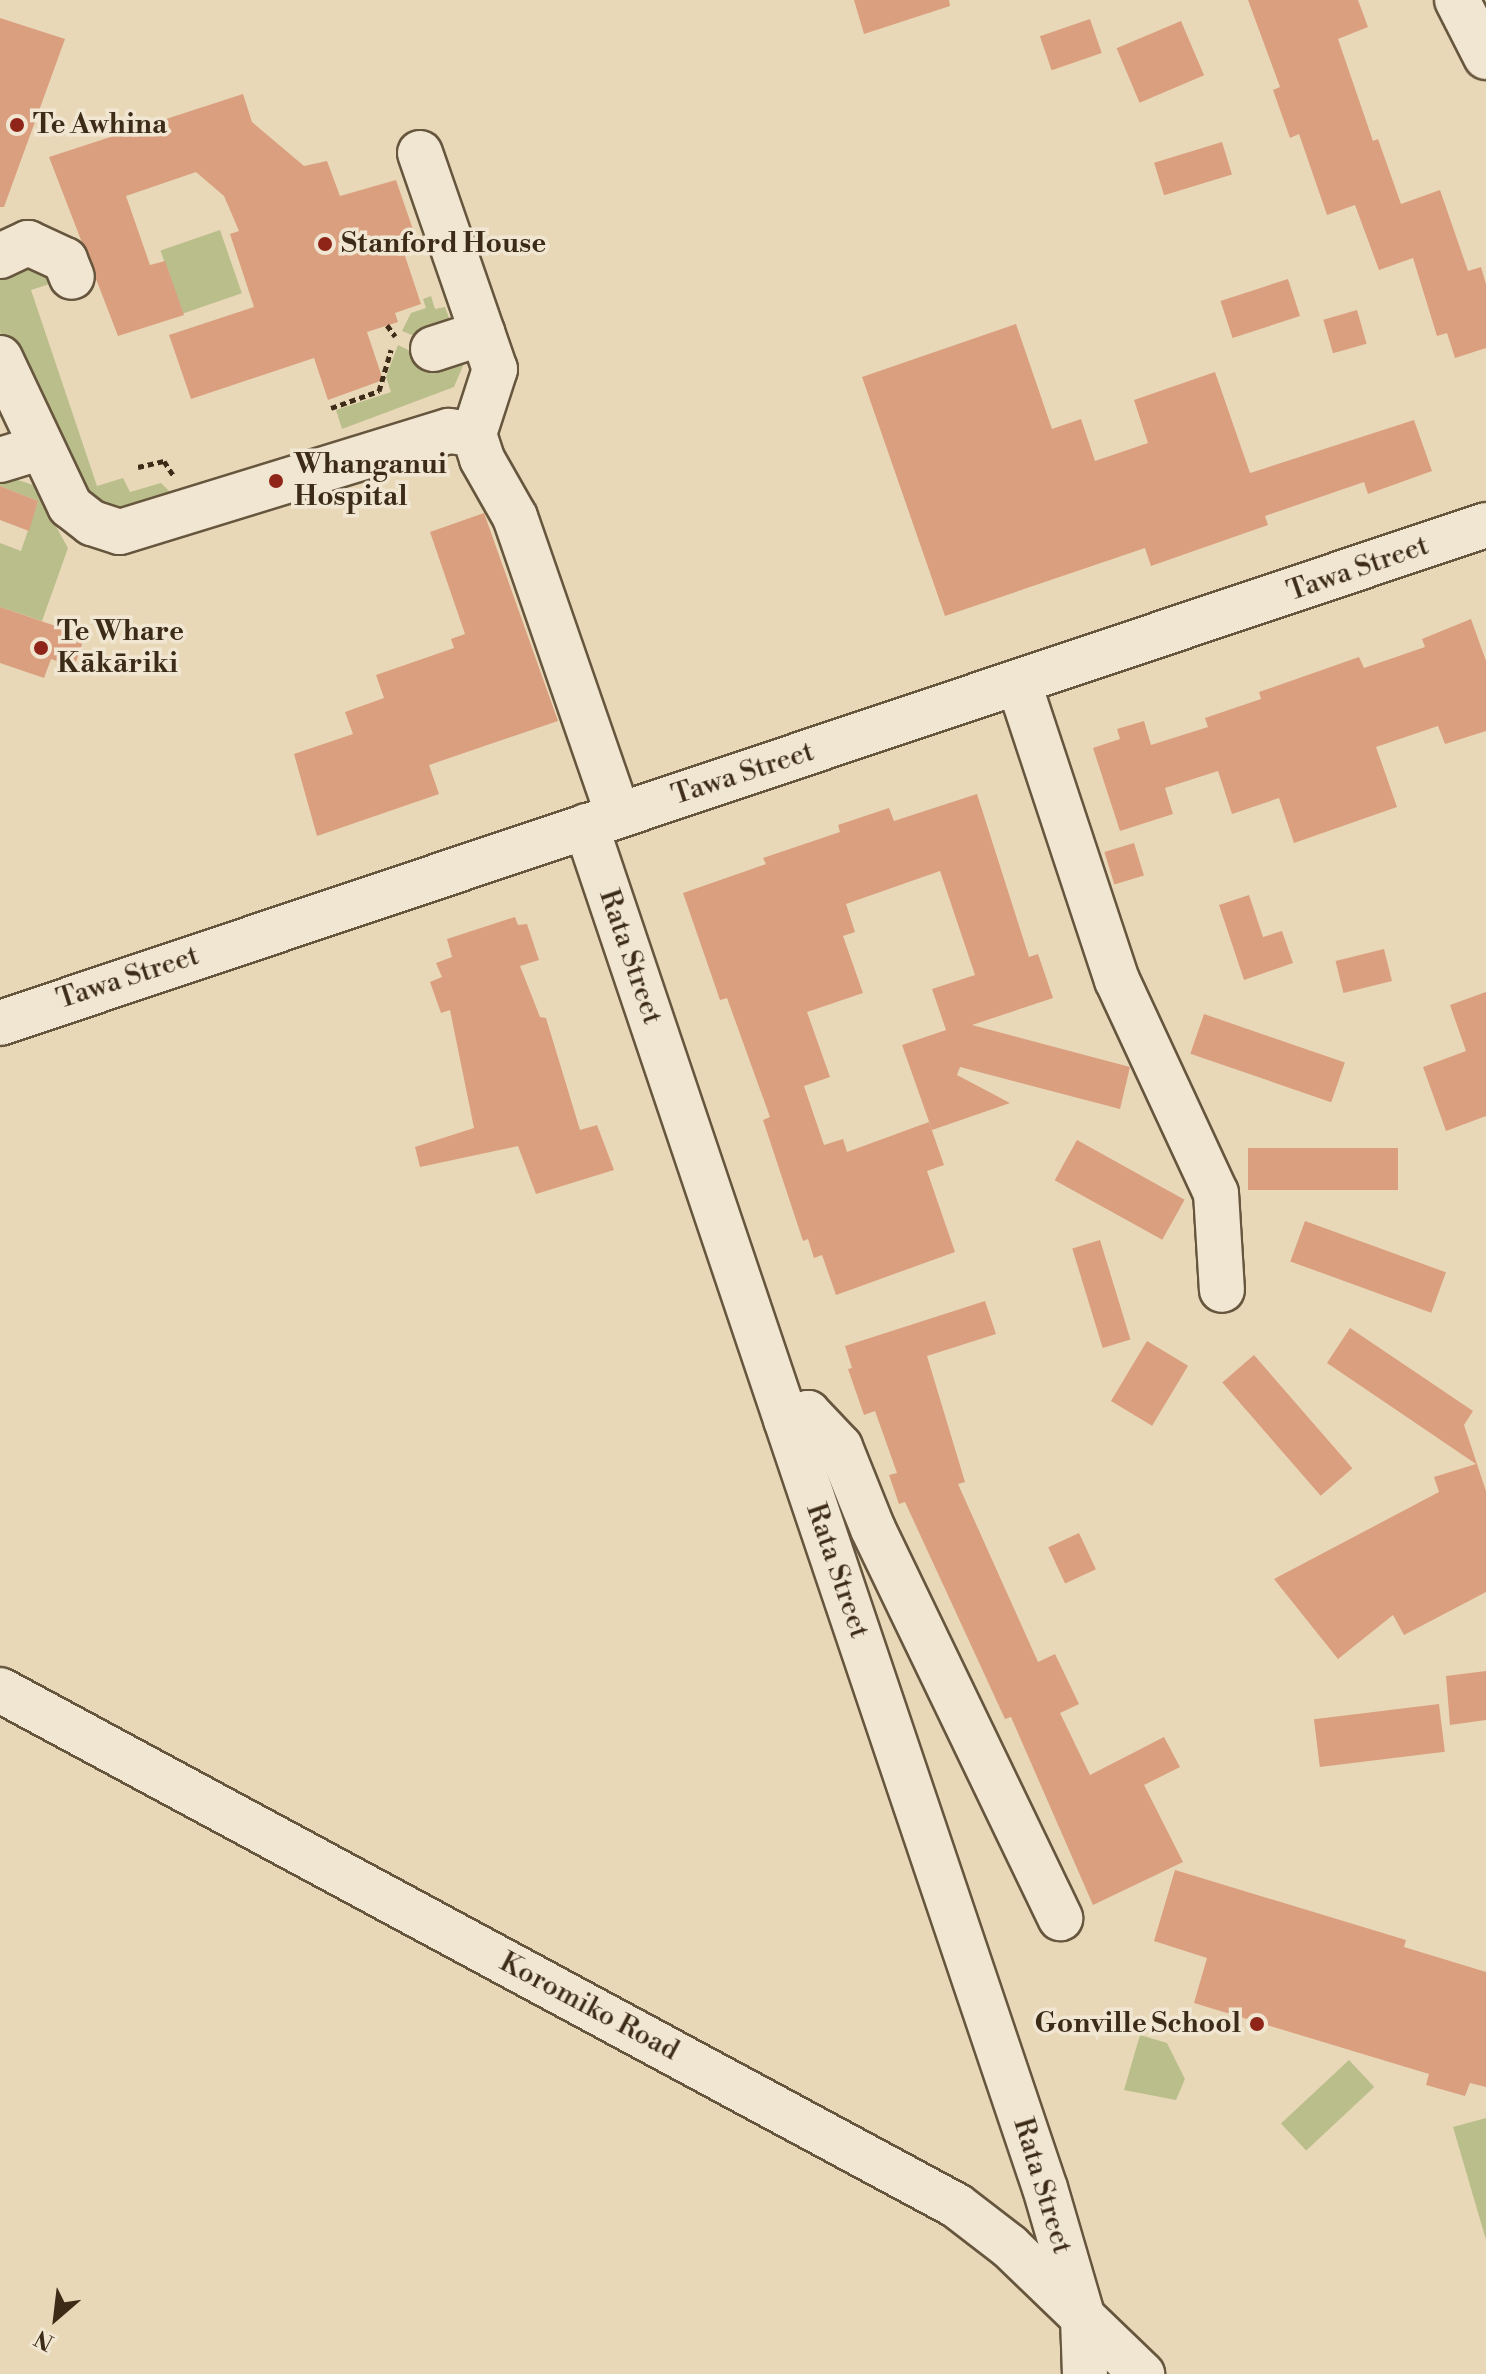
<!DOCTYPE html>
<meta charset="utf-8">
<style>
body{margin:0}
#map{position:relative;width:1486px;height:2374px;overflow:hidden;background:#e8d8b8;font-family:"Libre Bodoni",serif}
div>[style]{position:absolute}
.green>*{inset:0;background:#babe8b;transform-origin:0 0}
.building>*{inset:0;background:#da9f7f;transform-origin:0 0}
.path>*{height:5px;margin-top:-2.5px;transform-origin:0;background:repeating-linear-gradient(90deg,#3c2b16 0 6px,transparent 0 10px)}
.roads{filter:drop-shadow(2px 0 #67563e) drop-shadow(-2px 0 #67563e) drop-shadow(0 2px #67563e) drop-shadow(0 -2px #67563e)}
.minor>*{height:44px;margin:-22px;padding:0 22px;transform-origin:22px;border-radius:22px;background:#f0e6d1}
.dots>*{width:22px;height:22px;translate:-50% -50%;box-sizing:border-box;border:4px solid #f0e6d1;border-radius:50%}
span{translate:-50% -50%;white-space:nowrap;text-align:center;line-height:1.15;-webkit-text-stroke:7px #f0e6d1;paint-order:stroke}
.poi-label{font-size:28px;color:#3c2b16;font-weight:700}
.left{translate:0 -50%;text-align:left}
.right{translate:-100% -50%;text-align:right}
.street-label{font-size:28px;color:#3c2b16}
.north{position:absolute;left:16px;top:2278px;width:80px;height:80px;-webkit-text-stroke:6px #f0e6d1;paint-order:stroke;rotate:208deg;font-size:22px;font-weight:700;line-height:32px;text-align:center;color:#3c2b16}
.north::after{content:'';display:block;margin:auto;width:28px;height:36px;background:#3c2b16;clip-path:polygon(50% 0,100% 100%,50% 72%,0 100%)}
</style>
<div id="map">
<div class="green">
<div style="left:220px;top:230px;width:67px;height:63px;rotate:71deg"></div>
<div style="clip-path:polygon(21px 262px,59px 281px,31px 290px,97px 486px,123px 478px,130px 492px,161px 483px,176px 498px,109px 511px,74px 488px,0 332px,0 279px)"></div>
<div style="clip-path:polygon(431px 296px,435px 309px,445px 307px,454px 331px,427px 341px,402px 331px,411px 313px,426px 308px,423px 299px)"></div>
<div style="clip-path:polygon(398px 345px,425px 358px,465px 361px,454px 387px,342px 429px,336px 410px,391px 392px,386px 377px)"></div>
<div style="clip-path:polygon(0 474px,33px 485px,68px 548px,42px 621px,0 607px,0 543px,21px 551px,38px 501px,0 486px)"></div>
<div style="clip-path:polygon(1140px 2035px,1167px 2043px,1185px 2079px,1176px 2100px,1124px 2090px)"></div>
<div style="left:1349px;top:2060px;width:37px;height:93px;rotate:47deg"></div>
<div style="clip-path:polygon(1486px 2118px,1486px 2240px,1453px 2127px)"></div>
</div>
<div class="building">
<div style="clip-path:polygon(854px 0,949px 0,950px 6px,864px 34px)"></div>
<div style="clip-path:polygon(1248px 0,1358px 0,1368px 27px,1338px 39px,1373px 141px,1378px 139px,1401px 204px,1440px 190px,1468px 271px,1481px 267px,1486px 284px,1486px 348px,1455px 358px,1447px 333px,1437px 336px,1413px 258px,1379px 270px,1355px 205px,1327px 215px,1299px 134px,1290px 138px,1273px 90px,1280px 87px)"></div>
<div style="clip-path:polygon(0 18px,65px 39px,4px 207px,0 207px)"></div>
<div style="left:1090px;top:19px;width:36px;height:53px;rotate:71deg"></div>
<div style="left:1181px;top:21px;width:59px;height:70px;rotate:67deg"></div>
<div style="clip-path:polygon(243px 94px,252px 122px,304px 166px,327px 161px,340px 196px,396px 180px,419px 247px,404px 253px,421px 304px,395px 313px,398px 322px,367px 332px,383px 380px,328px 400px,314px 358px,191px 399px,169px 335px,254px 307px,230px 234px,239px 231px,224px 196px,196px 172px,126px 196px,150px 265px,165px 261px,184px 315px,118px 336px,49px 157px)"></div>
<div style="left:1222px;top:142px;width:34px;height:71px;rotate:73deg"></div>
<div style="left:1288px;top:279px;width:39px;height:71px;rotate:72deg"></div>
<div style="left:1357px;top:310px;width:35px;height:35px;rotate:74deg"></div>
<div style="clip-path:polygon(1016px 324px,1052px 429px,1081px 419px,1095px 461px,1148px 443px,1134px 400px,1215px 372px,1250px 473px,1414px 420px,1432px 471px,1368px 494px,1364px 482px,1265px 516px,1268px 525px,1151px 566px,1145px 548px,945px 616px,862px 377px)"></div>
<div style="clip-path:polygon(0 486px,38px 501px,29px 531px,0 520px)"></div>
<div style="clip-path:polygon(484px 513px,558px 721px,429px 765px,439px 794px,317px 836px,294px 754px,353px 734px,345px 712px,384px 698px,376px 675px,454px 648px,451px 639px,465px 634px,430px 532px)"></div>
<div style="clip-path:polygon(0 607px,85px 636px,74px 667px,51px 659px,44px 678px,0 663px)"></div>
<div style="clip-path:polygon(1471px 619px,1486px 661px,1486px 731px,1445px 744px,1438px 726px,1376px 747px,1397px 807px,1294px 843px,1279px 798px,1232px 814px,1218px 771px,1165px 788px,1173px 814px,1120px 831px,1093px 748px,1120px 739px,1117px 729px,1144px 721px,1151px 745px,1208px 727px,1205px 718px,1261px 699px,1259px 692px,1359px 657px,1364px 668px,1425px 647px,1422px 639px)"></div>
<div style="clip-path:polygon(977px 794px,1029px 957px,1038px 954px,1053px 998px,972px 1025px,1130px 1067px,1120px 1109px,960px 1067px,957px 1075px,1010px 1103px,932px 1130px,902px 1045px,946px 1030px,932px 989px,975px 975px,940px 871px,846px 904px,855px 932px,843px 936px,863px 993px,807px 1012px,830px 1077px,804px 1086px,824px 1145px,843px 1139px,847px 1152px,929px 1122px,944px 1165px,927px 1171px,955px 1252px,836px 1295px,822px 1255px,814px 1258px,808px 1239px,803px 1241px,763px 1120px,770px 1117px,727px 998px,720px 1000px,683px 893px,766px 864px,763px 858px,840px 832px,838px 825px,889px 808px,894px 821px)"></div>
<div style="left:1134px;top:843px;width:34px;height:31px;rotate:73deg"></div>
<div style="clip-path:polygon(1249px 895px,1263px 937px,1282px 931px,1293px 963px,1244px 980px,1219px 905px)"></div>
<div style="clip-path:polygon(515px 917px,518px 925px,527px 924px,539px 960px,520px 966px,540px 1017px,546px 1018px,580px 1130px,597px 1125px,614px 1170px,536px 1194px,518px 1146px,420px 1167px,415px 1147px,474px 1128px,450px 1010px,441px 1013px,430px 982px,442px 977px,436px 963px,452px 957px,447px 939px)"></div>
<div style="left:1384px;top:949px;width:33px;height:50px;rotate:76deg"></div>
<div style="clip-path:polygon(1486px 992px,1486px 1116px,1446px 1131px,1423px 1067px,1466px 1051px,1450px 1005px)"></div>
<div style="left:1204px;top:1014px;width:149px;height:42px;rotate:19deg"></div>
<div style="left:1077px;top:1140px;width:123px;height:46px;rotate:29deg"></div>
<div style="left:1248px;top:1148px;width:150px;height:42px"></div>
<div style="left:1305px;top:1221px;width:150px;height:43px;rotate:20deg"></div>
<div style="left:1100px;top:1240px;width:104px;height:29px;rotate:73deg"></div>
<div style="clip-path:polygon(985px 1301px,996px 1334px,927px 1356px,965px 1482px,958px 1484px,1038px 1662px,1055px 1654px,1079px 1704px,1060px 1713px,1090px 1775px,1164px 1737px,1180px 1767px,1144px 1785px,1183px 1862px,1093px 1905px,1011px 1717px,1005px 1719px,905px 1502px,899px 1504px,889px 1475px,897px 1473px,875px 1411px,864px 1415px,848px 1369px,852px 1368px,845px 1346px)"></div>
<div style="clip-path:polygon(1350px 1328px,1473px 1411px,1464px 1425px,1486px 1491px,1486px 1592px,1404px 1635px,1393px 1615px,1338px 1659px,1274px 1579px,1439px 1492px,1434px 1477px,1476px 1464px,1327px 1363px)"></div>
<div style="left:1147px;top:1341px;width:48px;height:70px;rotate:31deg"></div>
<div style="left:1254px;top:1355px;width:150px;height:42px;rotate:49deg"></div>
<div style="left:1079px;top:1533px;width:40px;height:34px;rotate:65deg"></div>
<div style="clip-path:polygon(1486px 1671px,1486px 1720px,1450px 1725px,1446px 1676px)"></div>
<div style="left:1439px;top:1704px;width:48px;height:126px;rotate:83deg"></div>
<div style="clip-path:polygon(1175px 1870px,1406px 1940px,1404px 1947px,1486px 1972px,1486px 2087px,1470px 2083px,1465px 2096px,1426px 2085px,1429px 2074px,1194px 2003px,1207px 1958px,1154px 1941px)"></div>
</div>
<div class="path">
<div style="left:387px;top:325px;width:14px;rotate:54deg"></div>
<div style="left:331px;top:408px;width:51px;rotate:-19.5deg"></div>
<div style="left:379px;top:391px;width:43px;rotate:-73.7deg"></div>
<div style="left:138px;top:467px;width:27px;rotate:-13deg"></div>
<div style="left:164px;top:461px;width:17px;rotate:57deg"></div>
</div>
<div class="roads">
<div class="minor">
<div style="left:1457px;top:0;width:64px;rotate:63deg"></div>
<div style="left:420px;top:153px;width:229px;rotate:70.9deg"></div>
<div style="left:495px;top:369px;width:68px;rotate:107.9deg"></div>
<div style="left:474px;top:434px;width:26px;rotate:72deg"></div>
<div style="left:482px;top:459px;width:67px;rotate:60.4deg"></div>
<div style="left:515px;top:517px;width:315px;rotate:70.9deg"></div>
<div style="left:0;top:256px;width:31px;rotate:-25deg"></div>
<div style="left:28px;top:243px;width:41px;rotate:24.7deg"></div>
<div style="left:65px;top:260px;width:18px;rotate:68deg"></div>
<div style="left:433px;top:349px;width:52px;rotate:-18.1deg"></div>
<div style="left:0;top:358px;width:164px;rotate:64.7deg"></div>
<div style="left:70px;top:506px;width:28px;rotate:38deg"></div>
<div style="left:92px;top:523px;width:29px;rotate:18deg"></div>
<div style="left:120px;top:532px;width:344px;rotate:-17.1deg"></div>
<div style="left:449px;top:431px;width:25px;rotate:7deg"></div>
<div style="left:0;top:460px;width:41px;rotate:-17.1deg"></div>
<div style="left:1019px;top:684px;width:312px;rotate:71.7deg"></div>
<div style="left:1117px;top:980px;width:235px;rotate:65.1deg"></div>
<div style="left:1216px;top:1193px;width:97px;rotate:86.5deg"></div>
<div style="left:586px;top:826px;width:1437px;rotate:71.38deg"></div>
<div style="left:1045px;top:2188px;width:135px;rotate:73.7deg"></div>
<div style="left:1083px;top:2318px;width:56px;rotate:88deg"></div>
<div style="left:0;top:1023px;width:1567px;rotate:-18.53deg"></div>
<div style="left:786px;top:1420px;width:23px;rotate:-18deg"></div>
<div style="left:808px;top:1413px;width:47px;rotate:46.7deg"></div>
<div style="left:840px;top:1447px;width:88px;rotate:68.1deg"></div>
<div style="left:873px;top:1529px;width:432px;rotate:64.3deg"></div>
<div style="left:0;top:1690px;width:1087px;rotate:28.33deg"></div>
<div style="left:957px;top:2206px;width:66px;rotate:37.6deg"></div>
<div style="left:1009px;top:2246px;width:185px;rotate:43.9deg"></div>
</div>
</div>
<div class="dots">
<div style="left:17px;top:125px;background:#8f2418"></div>
<div style="left:325px;top:244px;background:#8f2418"></div>
<div style="left:276px;top:481px;background:#8f2418"></div>
<div style="left:41px;top:648px;background:#8f2418"></div>
<div style="left:1257px;top:2024px;background:#8f2418"></div>
</div>
<div class="poi-label">
<span class="left" style="left:33px;top:125px">Te Awhina</span>
<span class="left" style="left:341px;top:244px">Stanford House</span>
<span class="left" style="left:294px;top:481px">Whanganui<br>Hospital</span>
<span class="left" style="left:57px;top:648px">Te Whare<br>Kākāriki</span>
<span class="right" style="left:1241px;top:2024px">Gonville School</span>
</div>
<div class="street-label">
<span style="left:1358px;top:569px;rotate:-19deg">Tawa Street</span>
<span style="left:743px;top:774px;rotate:-18deg">Tawa Street</span>
<span style="left:630px;top:957px;rotate:71deg">Rata Street</span>
<span style="left:128px;top:978px;rotate:-18deg">Tawa Street</span>
<span style="left:837px;top:1571px;rotate:71deg">Rata Street</span>
<span style="left:589px;top:2007px;rotate:28deg">Koromiko Road</span>
<span style="left:1042px;top:2186px;rotate:73deg">Rata Street</span>
</div>
<div class="north">N</div>
</div>
